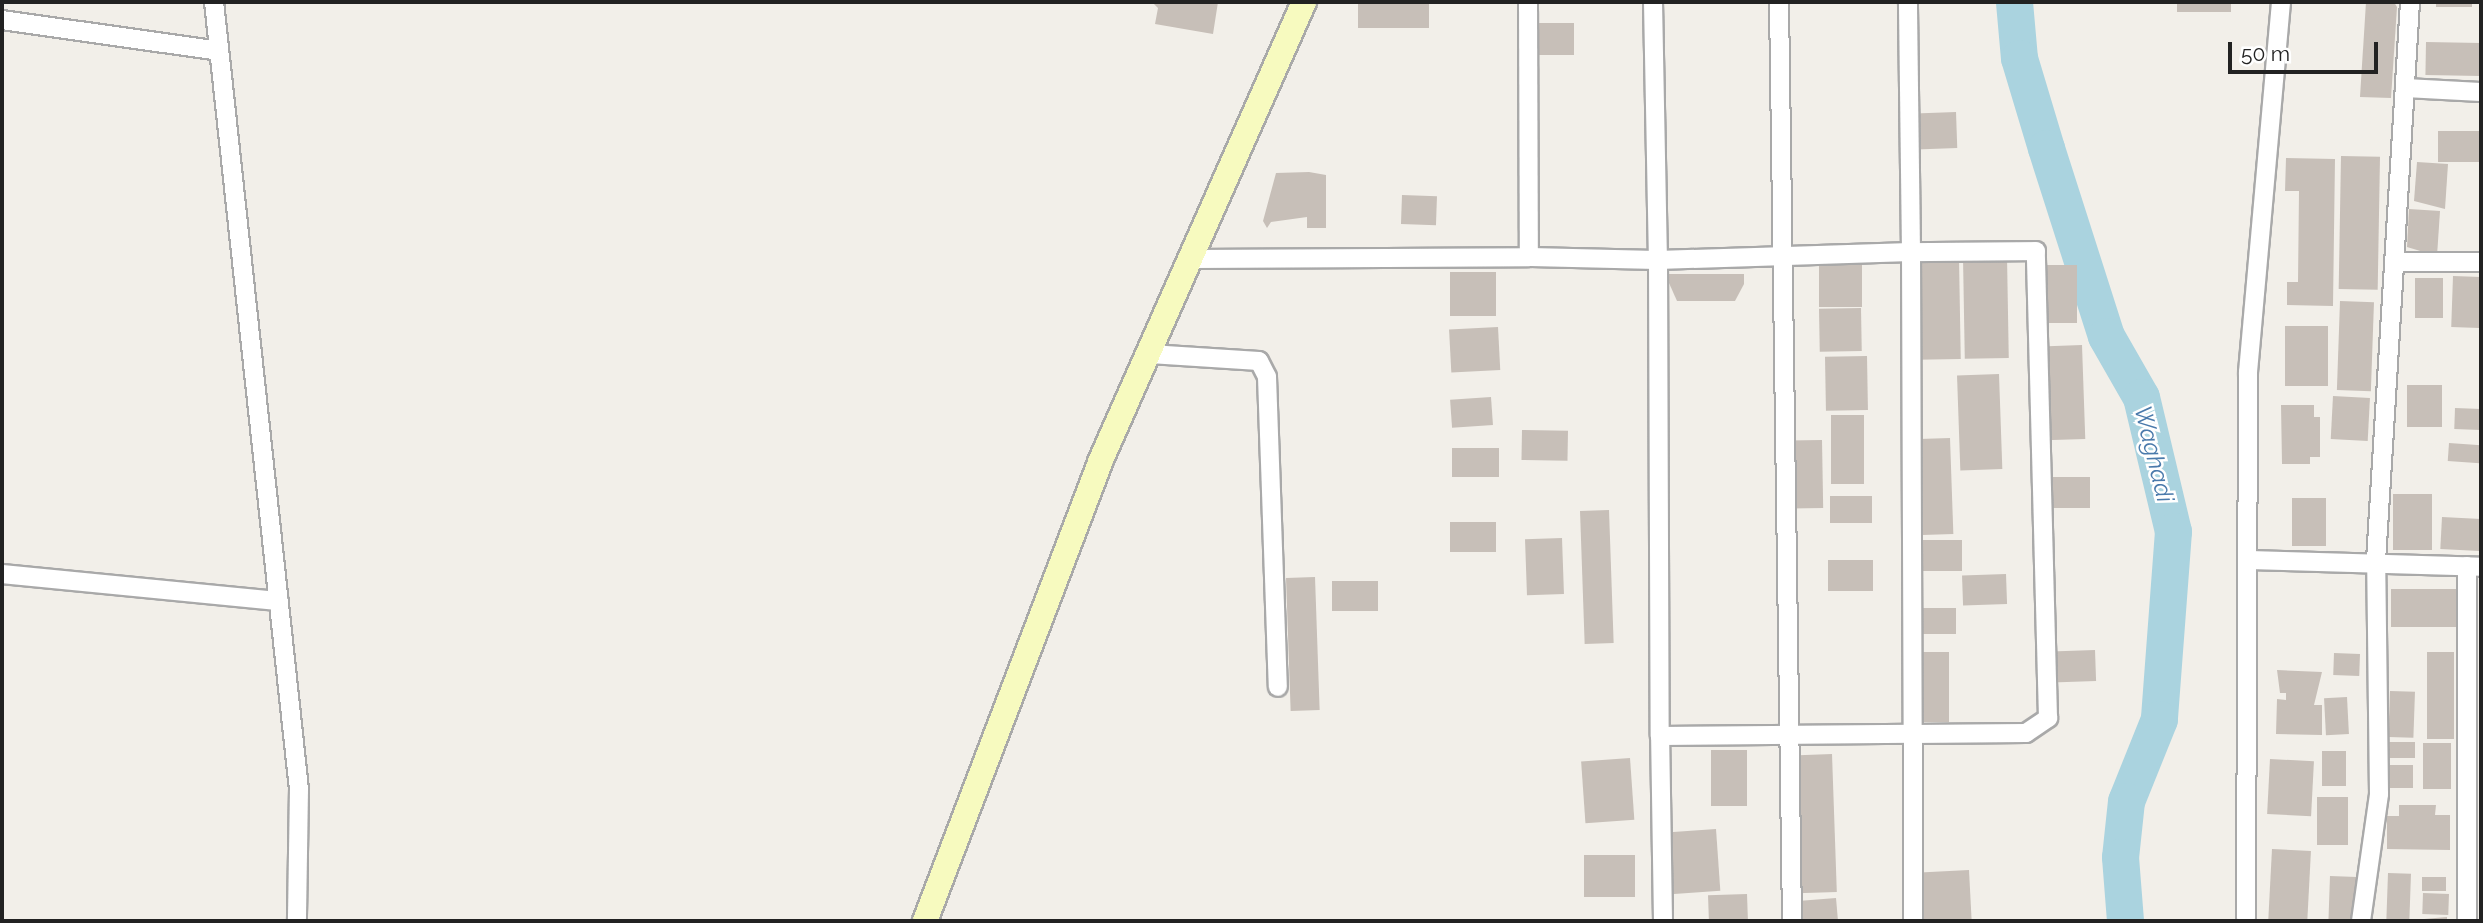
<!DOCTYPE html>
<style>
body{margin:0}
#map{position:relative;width:2483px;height:923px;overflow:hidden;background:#f2efe9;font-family:Raleway,sans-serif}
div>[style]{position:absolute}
.river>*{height:37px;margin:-18.5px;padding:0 18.5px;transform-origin:18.5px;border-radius:18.5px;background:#aad3df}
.building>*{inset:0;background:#c7bfb8;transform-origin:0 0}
.roads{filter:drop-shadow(2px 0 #a9a9a9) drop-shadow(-2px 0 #a9a9a9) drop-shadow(0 2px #a9a9a9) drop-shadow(0 -2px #a9a9a9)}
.street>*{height:18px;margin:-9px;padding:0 9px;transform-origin:9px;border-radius:9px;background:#fff}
.secondary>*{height:24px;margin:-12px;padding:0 12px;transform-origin:12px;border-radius:12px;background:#f7fabf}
span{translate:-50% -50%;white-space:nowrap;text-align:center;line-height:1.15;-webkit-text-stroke:5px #fff;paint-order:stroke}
.water-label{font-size:24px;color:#4a7aab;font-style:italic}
.frame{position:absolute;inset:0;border:4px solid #222;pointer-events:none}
.scale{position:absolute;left:2228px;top:42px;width:150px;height:32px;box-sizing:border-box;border:4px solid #222;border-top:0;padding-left:9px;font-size:21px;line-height:24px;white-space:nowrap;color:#222;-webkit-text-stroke:5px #fff;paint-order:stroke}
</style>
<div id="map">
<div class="river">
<div style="left:2014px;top:2px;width:56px;rotate:84.9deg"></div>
<div style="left:2019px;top:58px;width:94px;rotate:73.3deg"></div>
<div style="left:2046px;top:148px;width:197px;rotate:72.3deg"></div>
<div style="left:2106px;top:336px;width:70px;rotate:60.2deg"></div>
<div style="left:2141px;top:397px;width:138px;rotate:76.6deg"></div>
<div style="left:2173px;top:531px;width:189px;rotate:94.3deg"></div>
<div style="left:2159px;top:719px;width:88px;rotate:111.9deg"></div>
<div style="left:2126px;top:801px;width:56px;rotate:96.1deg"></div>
<div style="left:2120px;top:857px;width:64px;rotate:85.5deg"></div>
</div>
<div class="building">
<div style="clip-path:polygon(1152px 2px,1218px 2px,1213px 34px,1155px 24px,1158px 8px)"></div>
<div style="left:1358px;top:2px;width:71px;height:26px"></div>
<div style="left:2177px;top:2px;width:54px;height:10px"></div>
<div style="clip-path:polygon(2366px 2px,2394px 2px,2397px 7px,2391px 98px,2360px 97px)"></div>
<div style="left:2436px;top:2px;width:36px;height:5px"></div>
<div style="left:1574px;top:23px;width:32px;height:40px;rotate:90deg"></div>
<div style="left:2426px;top:42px;width:55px;height:33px;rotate:1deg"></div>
<div style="left:1956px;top:112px;width:36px;height:41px;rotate:88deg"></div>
<div style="left:2438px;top:131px;width:43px;height:31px"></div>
<div style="left:2341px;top:156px;width:39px;height:133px;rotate:1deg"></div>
<div style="clip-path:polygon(2286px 158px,2335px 159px,2333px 306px,2287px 305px,2287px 282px,2298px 282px,2299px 191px,2285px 191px)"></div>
<div style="clip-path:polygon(2417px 162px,2448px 164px,2445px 209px,2414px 201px)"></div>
<div style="clip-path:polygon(1309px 172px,1326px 175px,1326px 228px,1307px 228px,1307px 217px,1271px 222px,1267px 228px,1263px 221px,1276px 173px)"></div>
<div style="left:1402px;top:195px;width:35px;height:29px;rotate:2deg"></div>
<div style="clip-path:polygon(2409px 209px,2440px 211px,2437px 256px,2407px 247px)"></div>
<div style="left:2007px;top:256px;width:102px;height:44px;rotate:89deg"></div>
<div style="left:1959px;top:258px;width:101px;height:44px;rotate:89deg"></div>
<div style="left:1819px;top:259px;width:43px;height:48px"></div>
<div style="left:2041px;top:265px;width:36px;height:58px"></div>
<div style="left:1450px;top:272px;width:46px;height:44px"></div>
<div style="clip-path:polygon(1665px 274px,1744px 274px,1744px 284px,1735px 301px,1677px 301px)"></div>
<div style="left:2453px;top:276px;width:28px;height:51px;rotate:2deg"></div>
<div style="left:2415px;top:278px;width:28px;height:40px"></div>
<div style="left:2340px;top:301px;width:34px;height:89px;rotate:2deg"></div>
<div style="left:1861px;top:308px;width:43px;height:42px;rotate:89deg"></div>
<div style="left:2285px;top:326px;width:43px;height:60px"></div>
<div style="left:1498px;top:327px;width:43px;height:49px;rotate:87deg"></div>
<div style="left:2082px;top:345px;width:94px;height:41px;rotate:88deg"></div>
<div style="left:1867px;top:356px;width:54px;height:42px;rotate:89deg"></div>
<div style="left:1999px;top:374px;width:95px;height:42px;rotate:88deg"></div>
<div style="left:2407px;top:385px;width:35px;height:42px"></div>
<div style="left:2333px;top:396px;width:37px;height:43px;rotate:3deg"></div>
<div style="left:1491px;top:397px;width:28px;height:41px;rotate:86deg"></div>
<div style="clip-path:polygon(2281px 405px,2314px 405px,2314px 417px,2320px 417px,2320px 457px,2310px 457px,2310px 464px,2282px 464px)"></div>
<div style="left:2455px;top:408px;width:26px;height:21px;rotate:2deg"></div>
<div style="left:1831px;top:415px;width:33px;height:69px"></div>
<div style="left:1522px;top:430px;width:46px;height:30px;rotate:1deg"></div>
<div style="left:1950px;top:438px;width:96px;height:31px;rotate:88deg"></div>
<div style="left:1822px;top:440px;width:68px;height:33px;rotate:89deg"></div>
<div style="left:2449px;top:443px;width:32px;height:18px;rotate:4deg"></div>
<div style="left:1452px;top:448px;width:47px;height:29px"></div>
<div style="left:2090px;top:477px;width:31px;height:45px;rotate:90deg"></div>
<div style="left:2393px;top:494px;width:39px;height:56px"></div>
<div style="left:1872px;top:496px;width:27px;height:42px;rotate:90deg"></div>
<div style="left:2292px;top:498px;width:34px;height:48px"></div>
<div style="left:1609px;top:510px;width:133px;height:29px;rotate:88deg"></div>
<div style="left:2442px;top:517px;width:39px;height:32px;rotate:3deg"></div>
<div style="left:1450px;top:522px;width:46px;height:30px"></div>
<div style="left:1562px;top:538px;width:56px;height:37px;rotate:88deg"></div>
<div style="left:1962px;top:540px;width:31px;height:45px;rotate:90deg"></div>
<div style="left:1873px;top:560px;width:31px;height:45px;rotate:90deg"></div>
<div style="left:2006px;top:574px;width:30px;height:44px;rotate:88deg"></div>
<div style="left:1315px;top:577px;width:133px;height:29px;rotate:88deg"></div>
<div style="left:1332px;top:581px;width:46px;height:30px"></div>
<div style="left:2391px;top:589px;width:66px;height:38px"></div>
<div style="left:1913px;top:608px;width:43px;height:26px"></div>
<div style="left:2095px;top:650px;width:31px;height:44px;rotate:88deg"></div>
<div style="left:1919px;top:652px;width:30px;height:70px"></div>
<div style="left:2427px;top:652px;width:27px;height:87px"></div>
<div style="left:2334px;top:653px;width:26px;height:22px;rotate:2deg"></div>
<div style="clip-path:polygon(2277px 670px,2322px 672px,2314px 705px,2322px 705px,2322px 735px,2276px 734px,2277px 699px,2286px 700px,2286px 693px,2280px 693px)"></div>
<div style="left:2390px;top:691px;width:25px;height:46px;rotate:2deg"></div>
<div style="left:2347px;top:697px;width:37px;height:23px;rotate:87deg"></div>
<div style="left:2388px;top:742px;width:27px;height:16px"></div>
<div style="left:2423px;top:743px;width:28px;height:46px"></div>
<div style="left:1711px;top:750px;width:36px;height:56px"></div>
<div style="left:2322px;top:751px;width:24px;height:35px"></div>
<div style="left:1832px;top:754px;width:138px;height:40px;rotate:88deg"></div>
<div style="left:1630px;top:758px;width:62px;height:49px;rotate:86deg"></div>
<div style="left:2270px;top:759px;width:44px;height:55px;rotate:3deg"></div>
<div style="left:2385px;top:765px;width:28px;height:23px"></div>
<div style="left:2317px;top:797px;width:31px;height:48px"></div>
<div style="clip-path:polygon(2399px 805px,2436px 805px,2435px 815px,2450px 815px,2450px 850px,2387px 849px,2387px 816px,2399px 816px)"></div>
<div style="left:1716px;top:829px;width:62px;height:50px;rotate:86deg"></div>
<div style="left:2272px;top:849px;width:39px;height:72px;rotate:3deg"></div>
<div style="left:1584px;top:855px;width:51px;height:42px"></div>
<div style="left:1969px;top:870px;width:51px;height:49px;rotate:87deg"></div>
<div style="left:2388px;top:873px;width:23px;height:48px;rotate:2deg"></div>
<div style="left:2330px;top:876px;width:27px;height:45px;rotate:2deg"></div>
<div style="left:2446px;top:877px;width:14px;height:24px;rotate:90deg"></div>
<div style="left:2423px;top:893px;width:26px;height:21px;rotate:2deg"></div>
<div style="left:1747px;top:894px;width:27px;height:39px;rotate:88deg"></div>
<div style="clip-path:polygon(1836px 898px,1838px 921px,1799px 921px,1798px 901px)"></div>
<div style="clip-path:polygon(2447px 917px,2447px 921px,2424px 921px,2424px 919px)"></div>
</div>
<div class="roads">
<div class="street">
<div style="left:214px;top:2px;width:792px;rotate:83.84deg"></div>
<div style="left:299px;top:789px;width:132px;rotate:90.9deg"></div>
<div style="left:1528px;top:2px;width:255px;rotate:89.8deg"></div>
<div style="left:1529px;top:257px;width:129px;rotate:1.3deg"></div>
<div style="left:1658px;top:260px;width:476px;rotate:89.8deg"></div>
<div style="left:1653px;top:2px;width:258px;rotate:88.9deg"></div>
<div style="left:1658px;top:260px;width:253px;rotate:-1.8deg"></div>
<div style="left:1911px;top:252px;width:250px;rotate:-90.7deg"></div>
<div style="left:1779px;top:2px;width:919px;rotate:89.19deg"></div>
<div style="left:2px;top:20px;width:219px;rotate:8.1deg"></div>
<div style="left:2405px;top:88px;width:76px;rotate:3deg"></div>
<div style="left:1193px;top:259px;width:336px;rotate:-0.3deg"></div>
<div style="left:2395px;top:262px;width:86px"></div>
<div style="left:1150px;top:354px;width:109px;rotate:3.7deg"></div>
<div style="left:1259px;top:361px;width:18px;rotate:63deg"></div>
<div style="left:1267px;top:377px;width:310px;rotate:88deg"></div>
<div style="left:2250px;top:560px;width:231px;rotate:1.7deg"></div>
<div style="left:2px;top:574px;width:278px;rotate:5.6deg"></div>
<div style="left:2246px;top:918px;width:546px;rotate:-89.79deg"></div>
<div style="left:2248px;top:372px;width:371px;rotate:-84.9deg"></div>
<div style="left:1663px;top:921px;width:185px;rotate:-90.9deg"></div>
<div style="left:1660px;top:736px;width:253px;rotate:-0.5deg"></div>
<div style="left:1913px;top:734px;width:113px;rotate:-0.5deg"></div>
<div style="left:2026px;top:733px;width:27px;rotate:-34deg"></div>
<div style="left:2048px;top:718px;width:467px;rotate:-91.5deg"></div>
<div style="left:2036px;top:251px;width:125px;rotate:179.5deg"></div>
<div style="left:1911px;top:252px;width:482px;rotate:89.8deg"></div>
<div style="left:1913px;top:734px;width:187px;rotate:90deg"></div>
<div style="left:2361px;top:921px;width:128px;rotate:-81.9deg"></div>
<div style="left:2379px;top:794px;width:233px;rotate:-90.7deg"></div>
<div style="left:2376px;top:561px;width:560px;rotate:-86.52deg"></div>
<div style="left:2467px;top:921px;width:355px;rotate:-90deg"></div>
</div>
<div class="secondary">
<div style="left:925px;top:921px;width:491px;rotate:-69.1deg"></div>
<div style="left:1100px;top:462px;width:503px;rotate:-66.08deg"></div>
</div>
</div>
<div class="water-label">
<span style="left:2154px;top:454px;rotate:76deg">Waghadi</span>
</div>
<div class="frame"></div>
<div class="scale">50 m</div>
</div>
